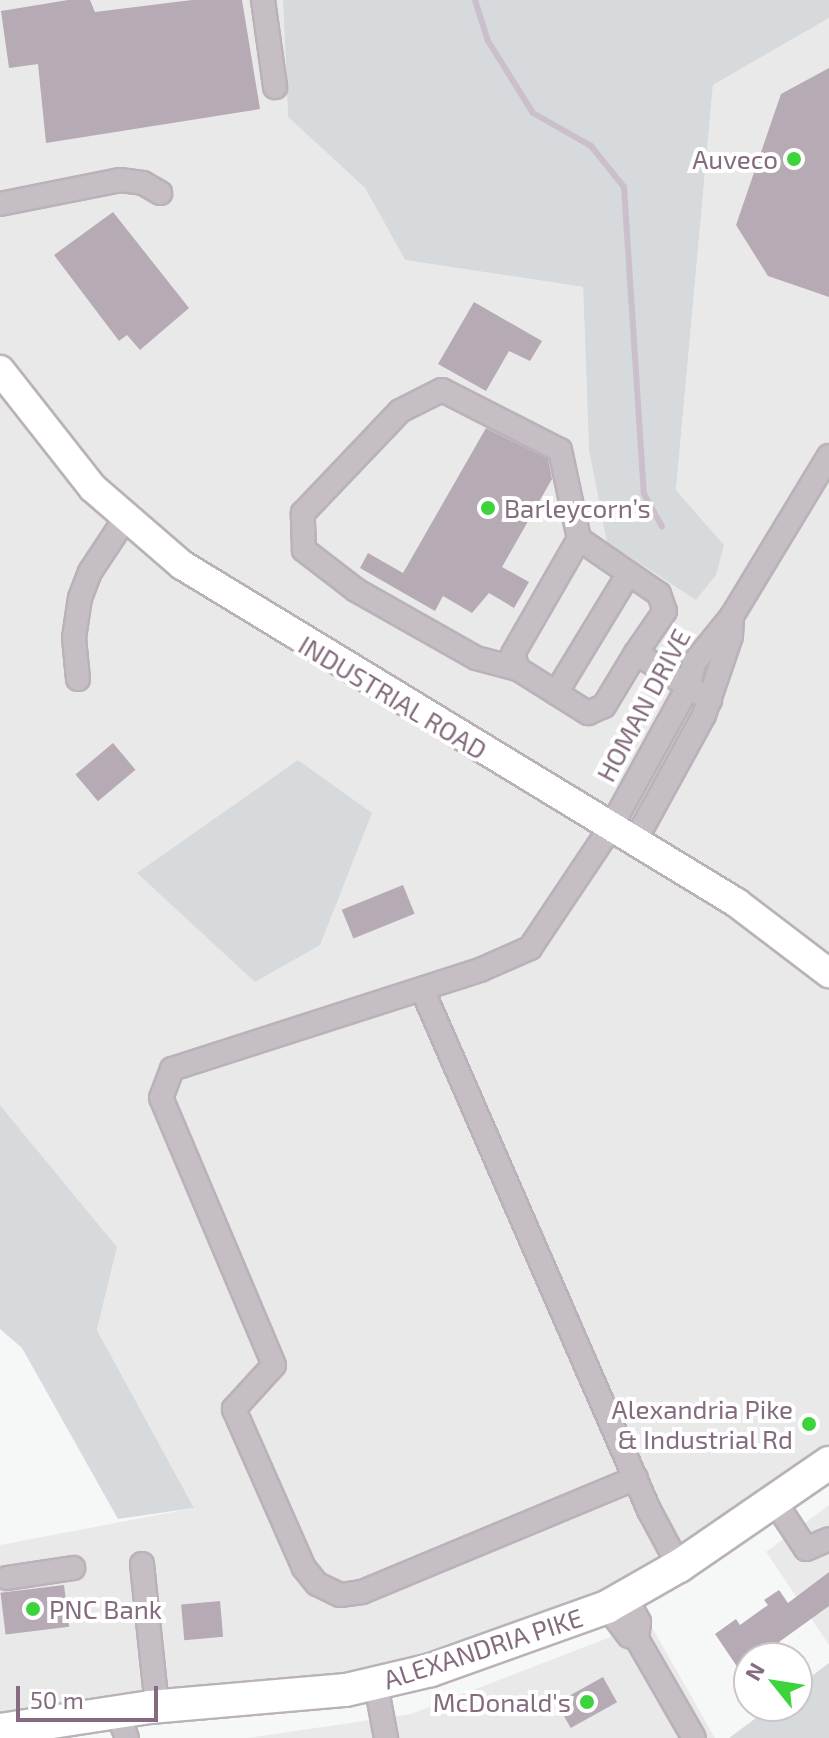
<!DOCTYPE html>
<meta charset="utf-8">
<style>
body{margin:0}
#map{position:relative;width:829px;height:1738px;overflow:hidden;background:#f6f8f8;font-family:"Exo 2",sans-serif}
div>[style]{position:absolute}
.built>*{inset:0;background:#eae9ea}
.green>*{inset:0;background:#d6dadd}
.stream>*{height:6px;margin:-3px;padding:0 3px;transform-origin:3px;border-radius:3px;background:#cbbfcb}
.building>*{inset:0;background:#b6aab4;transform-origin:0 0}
.roads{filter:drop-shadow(2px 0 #bab2b8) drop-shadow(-2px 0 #bab2b8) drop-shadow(0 2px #bab2b8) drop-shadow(0 -2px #bab2b8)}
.minor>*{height:22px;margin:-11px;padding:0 11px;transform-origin:11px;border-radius:11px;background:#c5bec4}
.major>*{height:28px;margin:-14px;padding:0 14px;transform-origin:14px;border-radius:14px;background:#fff}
.highway>*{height:32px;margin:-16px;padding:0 16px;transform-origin:16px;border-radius:16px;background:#fff}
.dots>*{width:22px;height:22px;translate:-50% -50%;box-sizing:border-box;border:4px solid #fff;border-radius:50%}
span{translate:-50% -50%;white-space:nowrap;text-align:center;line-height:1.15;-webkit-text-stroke:8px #fff;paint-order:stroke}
.poi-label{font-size:26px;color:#846b7f}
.right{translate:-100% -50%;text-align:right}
.left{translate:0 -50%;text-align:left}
.street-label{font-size:26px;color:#846b7f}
.north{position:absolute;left:733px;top:1642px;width:80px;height:80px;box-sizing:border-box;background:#fff;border:2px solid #cec4cc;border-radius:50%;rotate:300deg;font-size:22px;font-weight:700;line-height:32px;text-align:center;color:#846b7f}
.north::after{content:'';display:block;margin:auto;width:28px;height:36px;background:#3cd33c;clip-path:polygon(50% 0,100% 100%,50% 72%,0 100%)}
.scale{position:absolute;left:16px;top:1686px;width:142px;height:36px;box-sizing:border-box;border:4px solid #846b7f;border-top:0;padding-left:10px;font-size:24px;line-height:28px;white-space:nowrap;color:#846b7f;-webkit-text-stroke:6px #fff;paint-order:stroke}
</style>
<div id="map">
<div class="built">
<div style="clip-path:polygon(0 0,283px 0,288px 117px,365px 188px,405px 260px,583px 287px,589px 450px,724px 545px,676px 490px,713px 85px,829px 18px,829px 1463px,679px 1566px,477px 1653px,0 1730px,0 1545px,194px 1508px,97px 1330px,117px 1247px,0 1105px)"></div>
<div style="clip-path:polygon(829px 1505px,829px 1645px,766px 1552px)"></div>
<div style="clip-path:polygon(649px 1622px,715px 1738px,247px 1738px,411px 1714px)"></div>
</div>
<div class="green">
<div style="clip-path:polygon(283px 0,829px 0,829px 18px,713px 85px,676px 490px,724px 545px,716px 575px,696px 600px,607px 542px,589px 450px,583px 287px,405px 260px,365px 188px,288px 117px)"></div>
<div style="clip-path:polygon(298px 760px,372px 813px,320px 945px,255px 982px,137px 873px)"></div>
<div style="clip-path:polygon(0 1105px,117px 1247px,97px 1330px,194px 1508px,118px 1519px,22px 1348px,0 1329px)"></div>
<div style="clip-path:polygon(829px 1663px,829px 1738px,729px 1738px,772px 1706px,797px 1706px,797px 1687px)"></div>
</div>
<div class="stream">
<div style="left:475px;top:0;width:43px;rotate:72.4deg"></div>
<div style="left:488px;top:41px;width:85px;rotate:58deg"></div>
<div style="left:533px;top:113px;width:67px;rotate:29.6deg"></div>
<div style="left:591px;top:146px;width:53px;rotate:51.2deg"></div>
<div style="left:624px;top:187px;width:308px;rotate:86.3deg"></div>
<div style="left:644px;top:494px;width:37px;rotate:61deg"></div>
</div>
<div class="building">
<div style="clip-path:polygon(68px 0,90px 0,95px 12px,192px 0,242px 0,260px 109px,46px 143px,38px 64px,9px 68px,1px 11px)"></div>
<div style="clip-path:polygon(829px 68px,829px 297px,768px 276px,736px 225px,781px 94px)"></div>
<div style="clip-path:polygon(113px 212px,189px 308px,140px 350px,127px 335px,119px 341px,54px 255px)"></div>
<div style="clip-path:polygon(474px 302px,542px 341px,530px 361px,509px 351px,486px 391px,438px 364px)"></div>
<div style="clip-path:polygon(486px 428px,548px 459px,552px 479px,502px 567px,529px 582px,514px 608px,489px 593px,472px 613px,443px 596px,435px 611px,360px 568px,368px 553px,403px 573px)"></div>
<div style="left:113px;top:743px;width:35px;height:49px;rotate:50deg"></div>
<div style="left:403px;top:885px;width:31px;height:66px;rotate:68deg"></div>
<div style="clip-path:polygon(829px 1572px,829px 1606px,779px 1642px,783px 1647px,768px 1658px,763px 1650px,738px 1668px,715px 1634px,736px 1619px,740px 1625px,768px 1605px,764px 1600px,779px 1590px,788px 1603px)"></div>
<div style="left:64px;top:1585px;width:42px;height:64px;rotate:83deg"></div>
<div style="left:220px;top:1601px;width:36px;height:39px;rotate:85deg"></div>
<div style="left:603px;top:1677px;width:29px;height:53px;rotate:61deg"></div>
</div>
<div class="roads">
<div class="minor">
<div style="left:263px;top:0;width:88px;rotate:82.1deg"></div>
<div style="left:0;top:204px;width:122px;rotate:-11.3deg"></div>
<div style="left:120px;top:180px;width:23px;rotate:7deg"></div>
<div style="left:143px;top:183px;width:20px;rotate:30deg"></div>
<div style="left:579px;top:539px;width:97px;rotate:34.5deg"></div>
<div style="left:659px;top:594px;width:18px;rotate:71deg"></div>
<div style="left:665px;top:611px;width:51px;rotate:124.6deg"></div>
<div style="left:518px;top:669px;width:43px;rotate:-165.3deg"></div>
<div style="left:476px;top:658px;width:138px;rotate:-150.5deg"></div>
<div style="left:356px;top:590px;width:66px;rotate:-142.4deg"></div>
<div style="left:304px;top:550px;width:37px;rotate:-92deg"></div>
<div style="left:303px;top:513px;width:141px;rotate:-46.4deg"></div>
<div style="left:400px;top:411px;width:47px;rotate:-26.6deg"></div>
<div style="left:442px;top:390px;width:132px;rotate:27deg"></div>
<div style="left:560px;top:450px;width:91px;rotate:77.9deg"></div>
<div style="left:579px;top:539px;width:133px;rotate:119.9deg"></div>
<div style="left:513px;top:654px;width:16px;rotate:72deg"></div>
<div style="left:518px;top:669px;width:83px;rotate:32.2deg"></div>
<div style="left:588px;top:713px;width:17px;rotate:-24deg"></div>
<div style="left:604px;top:706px;width:62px;rotate:-58.9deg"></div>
<div style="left:636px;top:653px;width:88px;rotate:32.4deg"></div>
<div style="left:78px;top:679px;width:41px;rotate:-95.6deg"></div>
<div style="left:74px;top:638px;width:40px;rotate:-81.5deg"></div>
<div style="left:80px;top:598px;width:28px;rotate:-69deg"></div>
<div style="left:90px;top:572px;width:64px;rotate:-56.6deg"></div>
<div style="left:556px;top:693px;width:140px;rotate:-58.7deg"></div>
<div style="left:635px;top:841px;width:144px;rotate:-61.3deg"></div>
<div style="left:704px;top:715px;width:83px;rotate:-71.1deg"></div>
<div style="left:731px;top:636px;width:20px;rotate:-87deg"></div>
<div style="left:422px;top:989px;width:568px;rotate:66.46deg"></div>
<div style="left:649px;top:1510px;width:64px;rotate:61.8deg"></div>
<div style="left:636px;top:1478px;width:297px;rotate:157.4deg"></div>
<div style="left:362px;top:1592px;width:22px;rotate:172deg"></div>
<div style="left:340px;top:1595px;width:25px;rotate:-154deg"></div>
<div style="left:317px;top:1584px;width:21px;rotate:-129deg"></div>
<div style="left:304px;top:1568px;width:174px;rotate:-113.8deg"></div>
<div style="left:234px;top:1409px;width:59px;rotate:-47.7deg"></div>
<div style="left:274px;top:1365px;width:290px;rotate:-112.9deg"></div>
<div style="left:161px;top:1098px;width:31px;rotate:-69deg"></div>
<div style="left:172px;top:1069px;width:324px;rotate:-17.8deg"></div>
<div style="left:480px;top:970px;width:55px;rotate:-23.7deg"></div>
<div style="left:530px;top:948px;width:146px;rotate:-56.2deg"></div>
<div style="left:611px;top:827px;width:160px;rotate:-61.2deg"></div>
<div style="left:688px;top:687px;width:25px;rotate:-76deg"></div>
<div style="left:694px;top:663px;width:60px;rotate:-51deg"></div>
<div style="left:732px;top:616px;width:187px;rotate:-58.8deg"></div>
<div style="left:775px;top:1502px;width:56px;rotate:56.6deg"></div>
<div style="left:806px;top:1549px;width:25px;rotate:-23deg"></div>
<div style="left:142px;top:1564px;width:144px;rotate:84deg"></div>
<div style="left:7px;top:1578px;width:67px;rotate:-8.6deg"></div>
<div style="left:607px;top:1607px;width:36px;rotate:53deg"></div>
<div style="left:629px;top:1636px;width:9px;rotate:21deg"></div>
<div style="left:637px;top:1639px;width:17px;rotate:-83deg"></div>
<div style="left:639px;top:1622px;width:30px;rotate:-118deg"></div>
<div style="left:637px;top:1639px;width:114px;rotate:60.1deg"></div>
<div style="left:376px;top:1684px;width:55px;rotate:79.5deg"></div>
<div style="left:117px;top:1712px;width:28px;rotate:69deg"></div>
</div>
<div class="major">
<div style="left:0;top:370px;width:150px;rotate:51.8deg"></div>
<div style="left:93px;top:488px;width:118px;rotate:40.9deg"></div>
<div style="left:182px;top:565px;width:650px;rotate:31.34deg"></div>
<div style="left:737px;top:903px;width:116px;rotate:37.3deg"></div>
</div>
<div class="highway">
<div style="left:0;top:1730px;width:152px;rotate:-8.7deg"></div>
<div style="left:150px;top:1707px;width:197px;rotate:-5deg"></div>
<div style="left:346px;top:1690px;width:87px;rotate:-13.2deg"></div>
<div style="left:431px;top:1670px;width:187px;rotate:-19.7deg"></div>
<div style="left:607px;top:1607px;width:83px;rotate:-29.7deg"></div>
<div style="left:679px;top:1566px;width:182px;rotate:-34.5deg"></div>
</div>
</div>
<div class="dots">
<div style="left:794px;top:159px;background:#3cd33c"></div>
<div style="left:488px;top:508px;background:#3cd33c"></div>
<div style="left:809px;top:1424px;background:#3cd33c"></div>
<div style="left:33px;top:1609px;background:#3cd33c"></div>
<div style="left:587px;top:1702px;background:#3cd33c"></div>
</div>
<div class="poi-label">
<span class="right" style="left:778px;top:159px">Auveco</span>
<span class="left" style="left:504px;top:508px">Barleycorn’s</span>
<span class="right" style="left:793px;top:1424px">Alexandria Pike<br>&amp; Industrial Rd</span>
<span class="left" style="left:49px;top:1609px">PNC Bank</span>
<span class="right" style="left:571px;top:1702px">McDonald's</span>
</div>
<div class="street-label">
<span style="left:393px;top:697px;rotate:31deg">INDUSTRIAL ROAD</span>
<span style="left:643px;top:705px;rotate:-62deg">HOMAN DRIVE</span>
<span style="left:483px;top:1648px;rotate:-18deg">ALEXANDRIA PIKE</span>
</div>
<div class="north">N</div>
<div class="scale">50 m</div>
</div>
